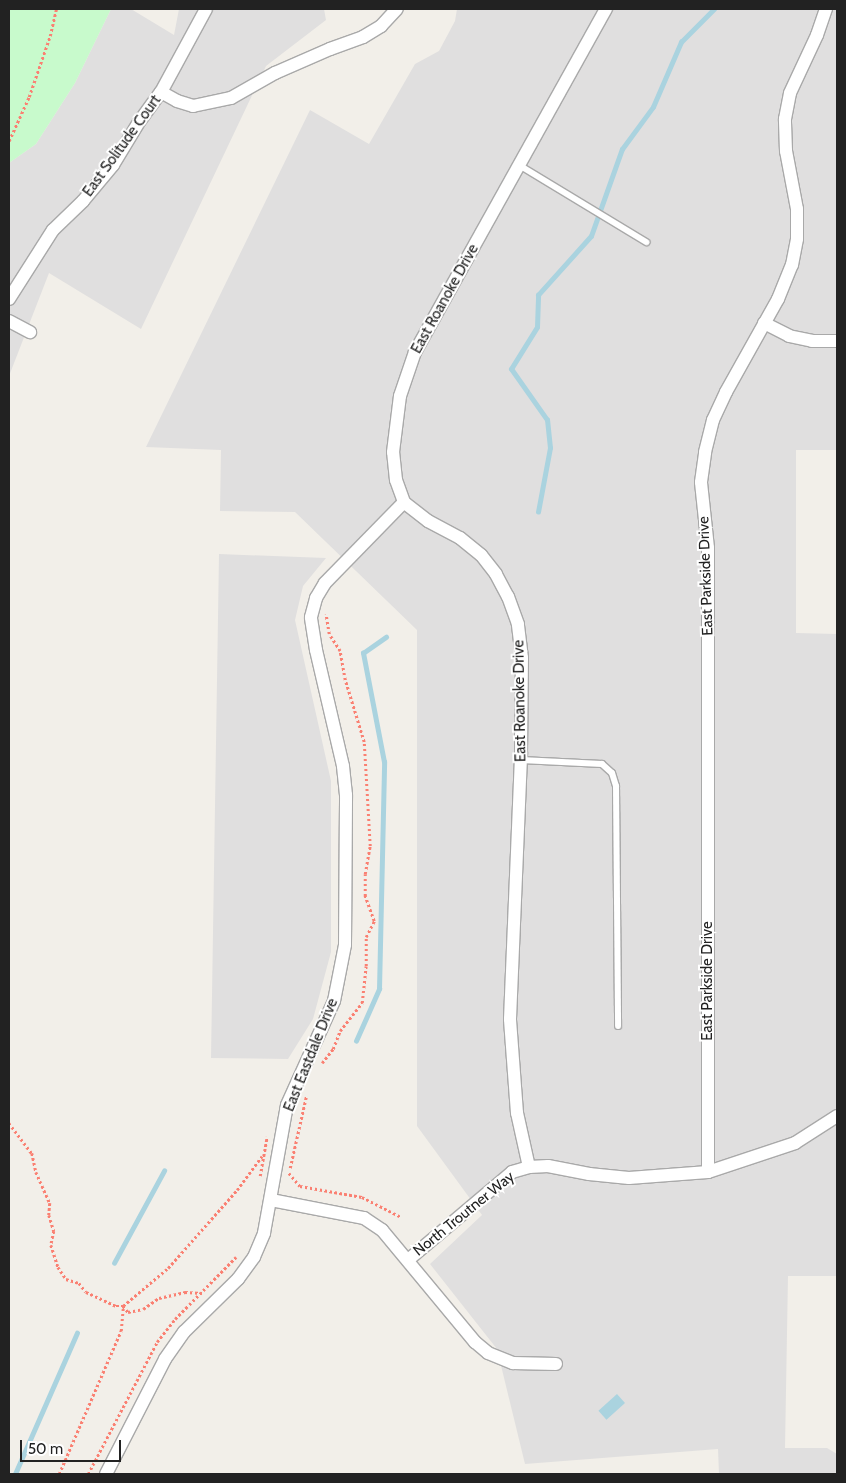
<!DOCTYPE html>
<style>
body{margin:0}
#map{position:relative;width:846px;height:1483px;overflow:hidden;background:#f2efe9;font-family:Cabin,sans-serif}
div>[style]{position:absolute}
.residential>*{inset:0;background:#e0dfdf}
.park>*{inset:0;background:#c8facc}
.water>*{inset:0;background:#aad3df;transform-origin:0 0}
.stream>*{height:4.5px;margin:-2.25px;padding:0 2.25px;transform-origin:2.25px;border-radius:2.25px;background:#aad3df}
.path>*{height:2.5px;margin-top:-1.25px;transform-origin:0;background:repeating-linear-gradient(90deg,#fa8072 0 2.5px,transparent 0 5px)}
.roads{filter:drop-shadow(1px 0 #a9a9a9) drop-shadow(-1px 0 #a9a9a9) drop-shadow(0 1px #a9a9a9) drop-shadow(0 -1px #a9a9a9)}
.service>*{height:6px;margin:-3px;padding:0 3px;transform-origin:3px;border-radius:3px;background:#fff}
.minor>*{height:12px;margin:-6px;padding:0 6px;transform-origin:6px;border-radius:6px;background:#fff}
span{translate:-50% -50%;white-space:nowrap;text-align:center;line-height:1.15;-webkit-text-stroke:4px #fff;paint-order:stroke}
.street-label{font-size:15px;color:#222}
.frame{position:absolute;inset:0;border:10px solid #222;pointer-events:none}
.scale{position:absolute;left:20px;top:1440px;width:101px;height:22px;box-sizing:border-box;border:2px solid #222;border-top:0;padding-left:6px;font-size:15px;line-height:18px;white-space:nowrap;color:#222;-webkit-text-stroke:4px #fff;paint-order:stroke}
</style>
<div id="map">
<div class="residential">
<div style="clip-path:polygon(111px 9px,131px 9px,174px 35px,179px 9px,324px 9px,326px 20px,266px 66px,141px 329px,49px 273px,9px 376px,9px 163px,36px 144px,75px 83px)"></div>
<div style="clip-path:polygon(457px 9px,837px 9px,837px 450px,796px 450px,796px 633px,837px 634px,837px 1276px,788px 1276px,785px 1448px,827px 1448px,837px 1454px,837px 1474px,719px 1474px,718px 1449px,525px 1464px,497px 1349px,430px 1264px,482px 1215px,417px 1126px,417px 630px,295px 512px,220px 511px,221px 450px,146px 447px,310px 110px,369px 144px,415px 64px,439px 51px,455px 21px)"></div>
<div style="clip-path:polygon(219px 554px,326px 558px,303px 586px,295px 620px,331px 781px,331px 952px,313px 1019px,288px 1059px,211px 1058px)"></div>
</div>
<div class="park">
<div style="clip-path:polygon(9px 9px,111px 9px,75px 83px,36px 144px,9px 163px)"></div>
</div>
<div class="water">
<div style="left:617px;top:1394px;width:12px;height:25px;rotate:48deg"></div>
</div>
<div class="stream">
<div style="left:538px;top:512px;width:65px;rotate:-79.4deg"></div>
<div style="left:550px;top:448px;width:28px;rotate:-96deg"></div>
<div style="left:547px;top:420px;width:62px;rotate:-125.2deg"></div>
<div style="left:511px;top:369px;width:49px;rotate:-58.2deg"></div>
<div style="left:537px;top:327px;width:32px;rotate:-88deg"></div>
<div style="left:538px;top:295px;width:79px;rotate:-48.1deg"></div>
<div style="left:591px;top:236px;width:92px;rotate:-70.4deg"></div>
<div style="left:622px;top:149px;width:52px;rotate:-53.6deg"></div>
<div style="left:653px;top:107px;width:71px;rotate:-66.7deg"></div>
<div style="left:681px;top:42px;width:47px;rotate:-45deg"></div>
<div style="left:356px;top:1041px;width:57px;rotate:-66.1deg"></div>
<div style="left:379px;top:989px;width:227px;rotate:-88.7deg"></div>
<div style="left:384px;top:762px;width:111px;rotate:-100.9deg"></div>
<div style="left:363px;top:653px;width:28px;rotate:-35deg"></div>
<div style="left:114px;top:1263px;width:105px;rotate:-61.5deg"></div>
<div style="left:15px;top:1474px;width:154px;rotate:-66.3deg"></div>
</div>
<div class="path">
<div style="left:9px;top:141px;width:48px;rotate:-65.6deg"></div>
<div style="left:29px;top:97px;width:65px;rotate:-71deg"></div>
<div style="left:50px;top:36px;width:28px;rotate:-77deg"></div>
<div style="left:322px;top:1063px;width:18px;rotate:-52deg"></div>
<div style="left:333px;top:1049px;width:19px;rotate:-69deg"></div>
<div style="left:340px;top:1031px;width:36px;rotate:-52deg"></div>
<div style="left:362px;top:1003px;width:37px;rotate:-84deg"></div>
<div style="left:366px;top:966px;width:29px;rotate:-90deg"></div>
<div style="left:366px;top:937px;width:18px;rotate:-63deg"></div>
<div style="left:374px;top:921px;width:27px;rotate:-110deg"></div>
<div style="left:365px;top:896px;width:22px;rotate:-90deg"></div>
<div style="left:365px;top:874px;width:28px;rotate:-80deg"></div>
<div style="left:370px;top:846px;width:104px;rotate:-93.3deg"></div>
<div style="left:364px;top:742px;width:65px;rotate:-107deg"></div>
<div style="left:345px;top:680px;width:29px;rotate:-100deg"></div>
<div style="left:340px;top:651px;width:20px;rotate:-123deg"></div>
<div style="left:329px;top:634px;width:20px;rotate:-99deg"></div>
<div style="left:9px;top:1123px;width:38px;rotate:53deg"></div>
<div style="left:32px;top:1153px;width:19px;rotate:78deg"></div>
<div style="left:36px;top:1172px;width:34px;rotate:66deg"></div>
<div style="left:50px;top:1203px;width:12px;rotate:95deg"></div>
<div style="left:49px;top:1215px;width:17px;rotate:73deg"></div>
<div style="left:54px;top:1231px;width:14px;rotate:102deg"></div>
<div style="left:51px;top:1245px;width:23px;rotate:72deg"></div>
<div style="left:58px;top:1267px;width:14px;rotate:56deg"></div>
<div style="left:66px;top:1279px;width:14px;rotate:17deg"></div>
<div style="left:79px;top:1283px;width:11px;rotate:52deg"></div>
<div style="left:86px;top:1292px;width:33px;rotate:25deg"></div>
<div style="left:116px;top:1306px;width:7px"></div>
<div style="left:123px;top:1306px;width:8px;rotate:50deg"></div>
<div style="left:128px;top:1312px;width:15px;rotate:-11deg"></div>
<div style="left:143px;top:1309px;width:19px;rotate:-35deg"></div>
<div style="left:159px;top:1298px;width:27px;rotate:-13deg"></div>
<div style="left:185px;top:1292px;width:17px;rotate:3deg"></div>
<div style="left:290px;top:1168px;width:73px;rotate:-77.3deg"></div>
<div style="left:289px;top:1173px;width:17px;rotate:50deg"></div>
<div style="left:300px;top:1186px;width:63px;rotate:10.1deg"></div>
<div style="left:362px;top:1197px;width:44px;rotate:27.1deg"></div>
<div style="left:260px;top:1176px;width:40px;rotate:-80deg"></div>
<div style="left:59px;top:1474px;width:156px;rotate:-66.6deg"></div>
<div style="left:121px;top:1331px;width:25px;rotate:-85deg"></div>
<div style="left:123px;top:1306px;width:59px;rotate:-40.2deg"></div>
<div style="left:168px;top:1268px;width:104px;rotate:-48.5deg"></div>
<div style="left:237px;top:1190px;width:42px;rotate:-53.7deg"></div>
<div style="left:88px;top:1474px;width:149px;rotate:-62.4deg"></div>
<div style="left:157px;top:1342px;width:29px;rotate:-52deg"></div>
<div style="left:175px;top:1319px;width:87px;rotate:-45.5deg"></div>
</div>
<div class="roads">
<div class="service">
<div style="left:519px;top:165px;width:149px;rotate:31.2deg"></div>
<div style="left:521px;top:760px;width:81px;rotate:2.8deg"></div>
<div style="left:602px;top:764px;width:13px;rotate:42deg"></div>
<div style="left:612px;top:773px;width:14px;rotate:73deg"></div>
<div style="left:616px;top:786px;width:240px;rotate:89.5deg"></div>
</div>
<div class="minor">
<div style="left:161px;top:92px;width:18px;rotate:29deg"></div>
<div style="left:177px;top:101px;width:17px;rotate:17deg"></div>
<div style="left:193px;top:106px;width:39px;rotate:-12deg"></div>
<div style="left:231px;top:98px;width:51px;rotate:-29.6deg"></div>
<div style="left:275px;top:73px;width:60px;rotate:-23.6deg"></div>
<div style="left:330px;top:49px;width:35px;rotate:-20deg"></div>
<div style="left:363px;top:37px;width:21px;rotate:-31deg"></div>
<div style="left:381px;top:26px;width:23px;rotate:-47deg"></div>
<div style="left:9px;top:299px;width:82px;rotate:-57.5deg"></div>
<div style="left:53px;top:230px;width:42px;rotate:-44deg"></div>
<div style="left:83px;top:201px;width:47px;rotate:-50.2deg"></div>
<div style="left:113px;top:165px;width:50px;rotate:-58.8deg"></div>
<div style="left:139px;top:122px;width:37px;rotate:-54deg"></div>
<div style="left:161px;top:92px;width:94px;rotate:-61.5deg"></div>
<div style="left:9px;top:321px;width:24px;rotate:28deg"></div>
<div style="left:764px;top:323px;width:28px;rotate:27deg"></div>
<div style="left:789px;top:336px;width:24px;rotate:12deg"></div>
<div style="left:812px;top:341px;width:25px"></div>
<div style="left:529px;top:1167px;width:55px;rotate:-102.5deg"></div>
<div style="left:517px;top:1113px;width:94px;rotate:-94.3deg"></div>
<div style="left:510px;top:1019px;width:267px;rotate:-87.6deg"></div>
<div style="left:521px;top:752px;width:94px;rotate:-89.4deg"></div>
<div style="left:522px;top:658px;width:34px;rotate:-97deg"></div>
<div style="left:518px;top:624px;width:29px;rotate:-110deg"></div>
<div style="left:508px;top:597px;width:26px;rotate:-118deg"></div>
<div style="left:496px;top:574px;width:24px;rotate:-128deg"></div>
<div style="left:481px;top:555px;width:27px;rotate:-141deg"></div>
<div style="left:460px;top:538px;width:36px;rotate:-152deg"></div>
<div style="left:428px;top:521px;width:31px;rotate:-142deg"></div>
<div style="left:404px;top:502px;width:23px;rotate:-110deg"></div>
<div style="left:396px;top:480px;width:28px;rotate:-96deg"></div>
<div style="left:393px;top:452px;width:56px;rotate:-82.9deg"></div>
<div style="left:400px;top:396px;width:46px;rotate:-71.2deg"></div>
<div style="left:415px;top:352px;width:393px;rotate:-60.9deg"></div>
<div style="left:708px;top:1172px;width:624px;rotate:-90deg"></div>
<div style="left:708px;top:548px;width:66px;rotate:-96.1deg"></div>
<div style="left:701px;top:482px;width:30px;rotate:-82deg"></div>
<div style="left:705px;top:452px;width:33px;rotate:-76deg"></div>
<div style="left:713px;top:420px;width:31px;rotate:-65deg"></div>
<div style="left:726px;top:392px;width:107px;rotate:-60.8deg"></div>
<div style="left:778px;top:299px;width:37px;rotate:-68deg"></div>
<div style="left:792px;top:265px;width:26px;rotate:-79deg"></div>
<div style="left:797px;top:239px;width:30px;rotate:-90deg"></div>
<div style="left:797px;top:209px;width:59px;rotate:-100.7deg"></div>
<div style="left:786px;top:151px;width:32px;rotate:-92deg"></div>
<div style="left:785px;top:119px;width:26px;rotate:-79deg"></div>
<div style="left:790px;top:93px;width:64px;rotate:-65deg"></div>
<div style="left:817px;top:35px;width:28px;rotate:-71deg"></div>
<div style="left:271px;top:1200px;width:95px;rotate:11deg"></div>
<div style="left:364px;top:1218px;width:22px;rotate:34deg"></div>
<div style="left:382px;top:1230px;width:146px;rotate:50.3deg"></div>
<div style="left:475px;top:1342px;width:17px;rotate:40deg"></div>
<div style="left:488px;top:1353px;width:27px;rotate:22deg"></div>
<div style="left:513px;top:1363px;width:43px;rotate:1.3deg"></div>
<div style="left:408px;top:1260px;width:136px;rotate:-40.2deg"></div>
<div style="left:512px;top:1172px;width:18px;rotate:-16deg"></div>
<div style="left:529px;top:1167px;width:19px;rotate:-3deg"></div>
<div style="left:548px;top:1166px;width:42px;rotate:11deg"></div>
<div style="left:589px;top:1174px;width:40px;rotate:5.7deg"></div>
<div style="left:629px;top:1178px;width:79px;rotate:-4.3deg"></div>
<div style="left:708px;top:1172px;width:92px;rotate:-18.4deg"></div>
<div style="left:795px;top:1143px;width:50px;rotate:-32.7deg"></div>
<div style="left:106px;top:1474px;width:129px;rotate:-62.8deg"></div>
<div style="left:165px;top:1359px;width:33px;rotate:-55deg"></div>
<div style="left:184px;top:1332px;width:76px;rotate:-44.5deg"></div>
<div style="left:238px;top:1279px;width:27px;rotate:-54deg"></div>
<div style="left:254px;top:1257px;width:26px;rotate:-67deg"></div>
<div style="left:264px;top:1233px;width:130px;rotate:-79.8deg"></div>
<div style="left:287px;top:1105px;width:114px;rotate:-65.7deg"></div>
<div style="left:334px;top:1001px;width:57px;rotate:-78.9deg"></div>
<div style="left:345px;top:945px;width:150px;rotate:-89.6deg"></div>
<div style="left:346px;top:795px;width:29px;rotate:-96deg"></div>
<div style="left:343px;top:766px;width:119px;rotate:-103.1deg"></div>
<div style="left:316px;top:650px;width:33px;rotate:-99deg"></div>
<div style="left:311px;top:617px;width:20px;rotate:-75deg"></div>
<div style="left:316px;top:598px;width:17px;rotate:-59deg"></div>
<div style="left:325px;top:583px;width:113px;rotate:-45.7deg"></div>
</div>
</div>
<div class="street-label">
<span style="left:122px;top:146px;rotate:-54deg">East Solitude Court</span>
<span style="left:445px;top:299px;rotate:-61deg">East Roanoke Drive</span>
<span style="left:706px;top:576px;rotate:-92deg">East Parkside Drive</span>
<span style="left:520px;top:701px;rotate:-91deg">East Roanoke Drive</span>
<span style="left:708px;top:981px;rotate:-90deg">East Parkside Drive</span>
<span style="left:311px;top:1055px;rotate:-68deg">East Eastdale Drive</span>
<span style="left:464px;top:1214px;rotate:-39deg">North Troutner Way</span>
</div>
<div class="frame"></div>
<div class="scale">50 m</div>
</div>
